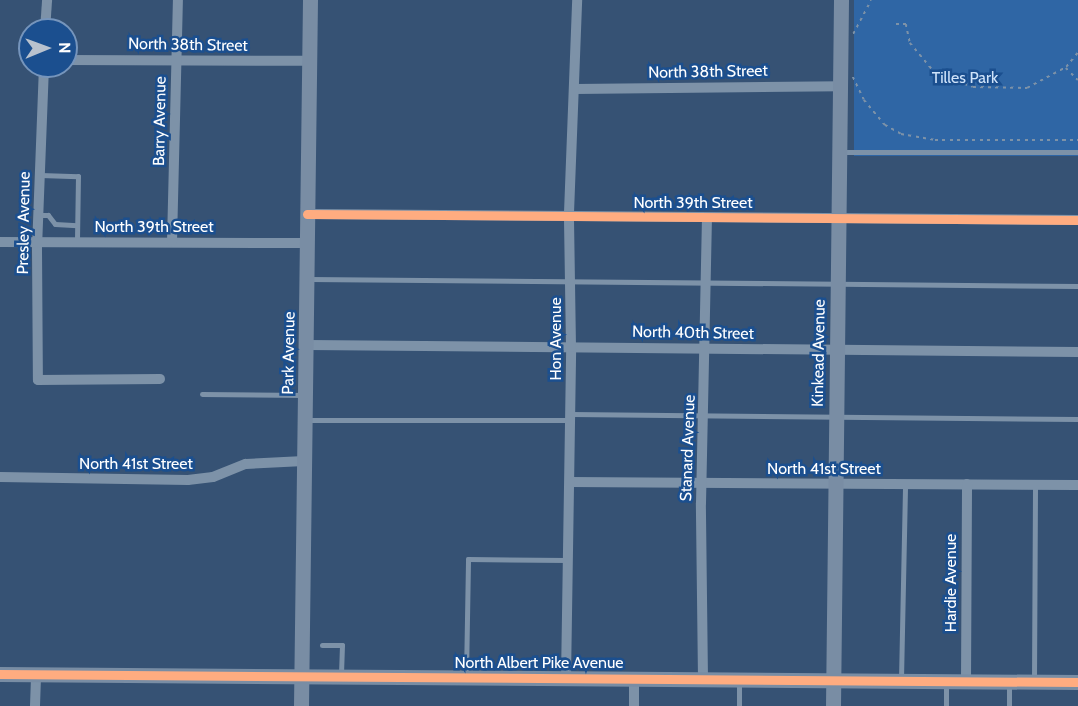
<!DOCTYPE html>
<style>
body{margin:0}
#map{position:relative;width:1078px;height:706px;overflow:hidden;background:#365274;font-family:Cabin,sans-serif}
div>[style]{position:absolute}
.green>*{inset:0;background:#2f66a5;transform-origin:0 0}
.path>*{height:1.5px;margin-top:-0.75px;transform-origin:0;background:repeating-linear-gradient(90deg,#7d92a8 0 3px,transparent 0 7.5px)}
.lane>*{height:5px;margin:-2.5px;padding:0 2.5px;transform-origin:2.5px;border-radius:2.5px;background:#7d92a8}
.street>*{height:10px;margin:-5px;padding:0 5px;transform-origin:5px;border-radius:5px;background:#7d92a8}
.secondary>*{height:15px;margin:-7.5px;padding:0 7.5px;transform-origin:7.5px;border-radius:7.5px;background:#798da4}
.cycleway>*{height:9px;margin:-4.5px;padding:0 4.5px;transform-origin:4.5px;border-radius:4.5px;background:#ffac80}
span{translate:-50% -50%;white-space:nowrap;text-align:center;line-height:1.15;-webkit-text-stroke:5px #1b4f8f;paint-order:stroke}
.street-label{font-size:16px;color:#fff}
.park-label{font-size:16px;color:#cfe3fa}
.north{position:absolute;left:18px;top:18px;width:60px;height:60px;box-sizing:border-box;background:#1b4f8f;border:2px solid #7695bc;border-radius:50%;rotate:89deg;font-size:16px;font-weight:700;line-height:24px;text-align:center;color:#fff}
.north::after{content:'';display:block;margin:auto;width:21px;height:27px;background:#b9c2ce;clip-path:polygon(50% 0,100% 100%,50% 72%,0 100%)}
</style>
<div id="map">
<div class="green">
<div style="left:854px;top:0;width:224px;height:156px"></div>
</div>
<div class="path">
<div style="left:896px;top:24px;width:10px"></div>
<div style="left:906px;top:24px;width:19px;rotate:78deg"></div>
<div style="left:910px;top:43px;width:40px;rotate:50deg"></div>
<div style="left:936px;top:74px;width:39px;rotate:19deg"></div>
<div style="left:973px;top:87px;width:54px;rotate:1.1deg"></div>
<div style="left:1027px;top:88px;width:44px;rotate:-28.3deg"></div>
<div style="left:1066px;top:67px;width:19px;rotate:-51deg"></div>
<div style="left:853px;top:34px;width:38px;rotate:-62deg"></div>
<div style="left:1066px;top:68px;width:17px;rotate:45deg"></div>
<div style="left:853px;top:77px;width:25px;rotate:64deg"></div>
<div style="left:864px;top:100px;width:33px;rotate:50deg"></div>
<div style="left:885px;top:125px;width:18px;rotate:29deg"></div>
<div style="left:901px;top:134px;width:35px;rotate:10deg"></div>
<div style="left:935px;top:140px;width:143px"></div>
</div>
<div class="lane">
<div style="left:841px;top:152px;width:237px"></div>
<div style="left:40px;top:175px;width:38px;rotate:2deg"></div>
<div style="left:78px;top:176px;width:66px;rotate:90.9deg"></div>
<div style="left:40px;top:215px;width:8px"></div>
<div style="left:48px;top:215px;width:11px;rotate:52deg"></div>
<div style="left:55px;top:224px;width:22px;rotate:3deg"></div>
<div style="left:309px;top:279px;width:769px;rotate:0.52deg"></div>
<div style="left:202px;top:394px;width:103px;rotate:0.6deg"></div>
<div style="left:571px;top:414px;width:507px;rotate:0.57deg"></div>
<div style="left:307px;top:420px;width:264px"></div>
<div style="left:322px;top:645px;width:20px"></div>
<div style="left:342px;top:645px;width:30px;rotate:92deg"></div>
<div style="left:466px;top:676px;width:117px;rotate:-89deg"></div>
<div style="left:468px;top:559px;width:99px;rotate:0.6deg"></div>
<div style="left:901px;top:679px;width:194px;rotate:-88.8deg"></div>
<div style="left:1034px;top:680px;width:194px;rotate:-89.7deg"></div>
<div style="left:739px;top:681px;width:25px;rotate:90deg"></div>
<div style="left:946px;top:706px;width:22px;rotate:-90deg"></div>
<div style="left:1009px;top:706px;width:23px;rotate:-90deg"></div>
</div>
<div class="street">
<div style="left:45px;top:30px;width:30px;rotate:-86deg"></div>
<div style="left:66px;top:60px;width:244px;rotate:0.2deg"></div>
<div style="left:44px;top:66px;width:184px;rotate:92.2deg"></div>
<div style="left:37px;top:250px;width:130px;rotate:89.6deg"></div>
<div style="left:38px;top:380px;width:122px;rotate:-0.5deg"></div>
<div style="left:575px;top:89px;width:265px;rotate:-0.6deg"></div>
<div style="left:307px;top:214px;width:771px;rotate:0.45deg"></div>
<div style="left:0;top:242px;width:307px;rotate:0.2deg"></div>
<div style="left:172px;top:242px;width:242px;rotate:-88.6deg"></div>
<div style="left:308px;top:345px;width:770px;rotate:0.52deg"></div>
<div style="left:0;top:477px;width:188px;rotate:0.9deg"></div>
<div style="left:188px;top:480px;width:25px;rotate:-7deg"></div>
<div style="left:213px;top:477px;width:35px;rotate:-22deg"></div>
<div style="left:246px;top:464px;width:58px;rotate:-3deg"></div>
<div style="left:570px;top:482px;width:508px;rotate:0.34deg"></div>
<div style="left:566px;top:678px;width:331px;rotate:-89.1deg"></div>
<div style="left:571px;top:347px;width:134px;rotate:-90.9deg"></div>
<div style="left:569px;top:213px;width:213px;rotate:-87.8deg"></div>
<div style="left:634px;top:679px;width:27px;rotate:90deg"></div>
<div style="left:703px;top:679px;width:176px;rotate:-90.7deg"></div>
<div style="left:701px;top:503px;width:285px;rotate:-88.8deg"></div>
<div style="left:966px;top:681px;width:197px;rotate:-89.7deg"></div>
<div style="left:35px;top:706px;width:32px;rotate:-88deg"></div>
</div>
<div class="secondary">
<div style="left:0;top:674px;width:1078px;rotate:0.43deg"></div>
<div style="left:301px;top:706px;width:706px;rotate:-89.27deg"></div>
<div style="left:833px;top:706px;width:706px;rotate:-89.35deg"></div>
</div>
<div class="cycleway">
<div style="left:307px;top:214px;width:771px;rotate:0.45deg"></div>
<div style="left:0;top:674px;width:1078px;rotate:0.43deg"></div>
</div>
<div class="street-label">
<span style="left:188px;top:45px;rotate:1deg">North 38th Street</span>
<span style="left:708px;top:72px;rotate:-1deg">North 38th Street</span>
<span style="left:160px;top:121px;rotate:-89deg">Barry Avenue</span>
<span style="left:693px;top:203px">North 39th Street</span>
<span style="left:24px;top:223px;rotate:-89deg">Presley Avenue</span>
<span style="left:154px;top:227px">North 39th Street</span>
<span style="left:693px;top:333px;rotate:1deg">North 40th Street</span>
<span style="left:556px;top:339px;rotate:-90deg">Hon Avenue</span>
<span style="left:289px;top:353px;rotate:-89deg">Park Avenue</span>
<span style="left:819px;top:353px;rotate:-89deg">Kinkead Avenue</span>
<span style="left:688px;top:448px;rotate:-88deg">Stanard Avenue</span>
<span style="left:136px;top:464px">North 41st Street</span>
<span style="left:824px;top:469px">North 41st Street</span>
<span style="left:951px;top:583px;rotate:-90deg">Hardie Avenue</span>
<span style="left:539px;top:663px">North Albert Pike Avenue</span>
</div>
<div class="park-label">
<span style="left:965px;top:78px">Tilles Park</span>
</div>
<div class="north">N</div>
</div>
